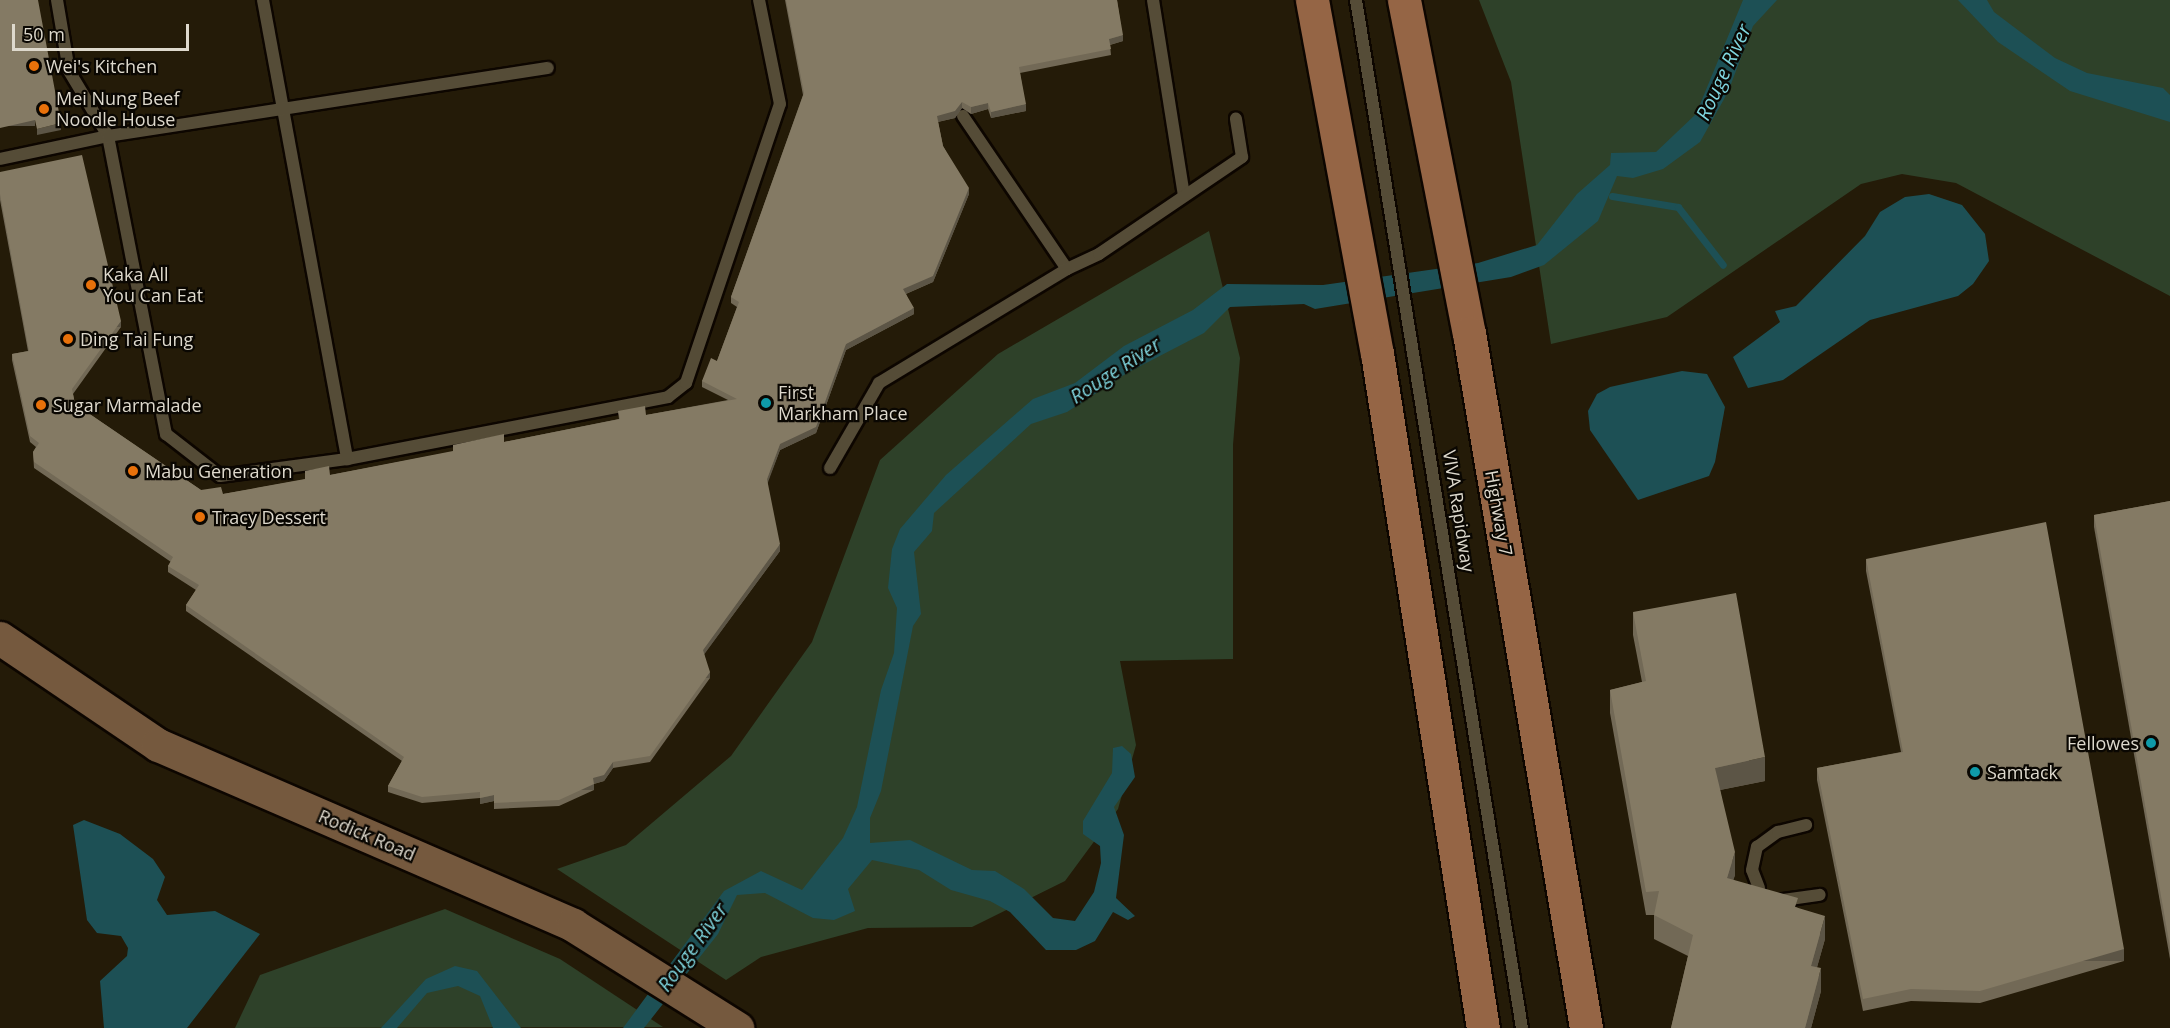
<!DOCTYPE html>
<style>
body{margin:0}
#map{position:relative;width:2170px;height:1028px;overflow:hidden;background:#241b08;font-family:"Open Sans",sans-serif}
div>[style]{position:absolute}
.green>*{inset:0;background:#2e4129}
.water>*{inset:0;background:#1d5055}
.stream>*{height:7px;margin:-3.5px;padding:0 3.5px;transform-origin:3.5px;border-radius:3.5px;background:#1d5055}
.roads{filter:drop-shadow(2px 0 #0d0600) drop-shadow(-2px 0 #0d0600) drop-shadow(0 2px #0d0600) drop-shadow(0 -2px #0d0600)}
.service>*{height:12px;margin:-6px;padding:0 6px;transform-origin:6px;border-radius:6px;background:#554c37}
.secondary>*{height:33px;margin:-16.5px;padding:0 16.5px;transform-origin:16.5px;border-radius:16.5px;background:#75593e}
.primary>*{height:33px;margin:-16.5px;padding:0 16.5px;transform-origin:16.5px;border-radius:16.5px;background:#956545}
.wall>*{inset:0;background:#726956}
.shaded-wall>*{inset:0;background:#5c5546;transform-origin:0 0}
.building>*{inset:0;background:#847a64}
.dots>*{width:16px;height:16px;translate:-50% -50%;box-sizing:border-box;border:3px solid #0a0702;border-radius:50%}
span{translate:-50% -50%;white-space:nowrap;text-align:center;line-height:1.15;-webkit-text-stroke:4.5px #0a0702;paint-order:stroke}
.poi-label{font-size:18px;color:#ded9cd}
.left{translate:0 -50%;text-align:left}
.right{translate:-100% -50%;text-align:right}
.street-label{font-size:18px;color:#ded9cd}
.water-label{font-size:20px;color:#7fd5de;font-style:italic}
.scale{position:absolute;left:12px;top:24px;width:177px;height:27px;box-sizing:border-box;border:3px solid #ded9cd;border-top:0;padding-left:8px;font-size:18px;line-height:21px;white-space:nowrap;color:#ded9cd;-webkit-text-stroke:4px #0a0702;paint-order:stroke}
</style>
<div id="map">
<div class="green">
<div style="clip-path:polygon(1479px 0,2170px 0,2170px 296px,1956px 183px,1902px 174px,1861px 184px,1667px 317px,1551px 344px,1511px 82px)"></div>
<div style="clip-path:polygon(1209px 231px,1240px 358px,1233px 445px,1233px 659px,1120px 661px,1136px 745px,1118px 809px,1065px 881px,972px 927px,868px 928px,761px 957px,726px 980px,557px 869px,626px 845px,731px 756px,812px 642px,880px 460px,998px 354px)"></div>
<div style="clip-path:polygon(445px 909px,560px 959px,663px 1027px,235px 1028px,260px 975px)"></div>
</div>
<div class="water">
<div style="clip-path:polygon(1743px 0,1777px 0,1753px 26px,1728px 92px,1700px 142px,1663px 169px,1633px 178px,1617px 176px,1598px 221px,1544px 265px,1511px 277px,1315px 309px,1304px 304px,1230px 307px,1204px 333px,1127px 373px,1067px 412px,1031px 424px,934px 513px,932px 531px,914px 552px,921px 614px,913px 626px,881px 791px,870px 818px,870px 843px,910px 840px,972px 870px,995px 871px,1024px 889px,1053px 918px,1075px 921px,1094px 892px,1101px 863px,1100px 846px,1083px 834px,1083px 821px,1112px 773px,1113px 748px,1122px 746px,1131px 754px,1135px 777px,1114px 807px,1124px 835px,1116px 898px,1135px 916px,1128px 920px,1113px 912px,1095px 941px,1076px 950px,1046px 950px,1010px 912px,990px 901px,951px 890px,919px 870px,872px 860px,848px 889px,855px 911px,834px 920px,813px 918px,765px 893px,737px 895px,718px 934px,644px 1028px,623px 1028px,724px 891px,761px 871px,802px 890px,843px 838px,857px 807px,881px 690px,894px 653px,897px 608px,888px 588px,892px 549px,900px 529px,946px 475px,1033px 399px,1075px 383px,1124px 346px,1193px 310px,1227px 284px,1323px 285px,1478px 263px,1537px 245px,1577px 194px,1610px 165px,1611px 153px,1656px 152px,1696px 114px)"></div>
<div style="clip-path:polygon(1958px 0,1987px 0,1994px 12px,2055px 58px,2087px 73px,2163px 88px,2170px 95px,2170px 122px,2070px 91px,1998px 42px)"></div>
<div style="clip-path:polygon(1929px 194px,1962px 205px,1985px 234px,1989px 261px,1973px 284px,1958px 296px,1870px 320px,1783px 380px,1748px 388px,1733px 357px,1780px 322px,1775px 311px,1796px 306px,1865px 236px,1880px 212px,1905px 197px)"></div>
<div style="clip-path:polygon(1682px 371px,1707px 374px,1725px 407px,1715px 462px,1709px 476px,1638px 500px,1590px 430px,1588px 411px,1597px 394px,1610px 387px)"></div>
<div style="clip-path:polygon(84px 820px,120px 834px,153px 859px,165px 877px,157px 900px,167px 915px,215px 911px,260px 934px,187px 1028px,104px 1028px,100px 981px,127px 956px,128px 948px,121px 936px,97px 933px,87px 920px,73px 825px)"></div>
<div style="clip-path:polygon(455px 966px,477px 971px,521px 1028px,493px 1028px,480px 996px,458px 986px,427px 993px,397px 1028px,381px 1028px,426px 979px)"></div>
</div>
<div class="stream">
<div style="left:1612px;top:196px;width:67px;rotate:9.5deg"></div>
<div style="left:1678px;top:207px;width:73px;rotate:52.2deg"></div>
</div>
<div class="roads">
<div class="service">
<div style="left:57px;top:0;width:72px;rotate:80.4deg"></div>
<div style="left:69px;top:71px;width:76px;rotate:59deg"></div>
<div style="left:108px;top:136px;width:304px;rotate:79deg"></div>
<div style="left:166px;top:434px;width:68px;rotate:37.9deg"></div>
<div style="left:220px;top:476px;width:128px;rotate:-7.6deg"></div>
<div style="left:347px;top:459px;width:327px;rotate:-10.9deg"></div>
<div style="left:668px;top:397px;width:23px;rotate:-38deg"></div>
<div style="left:686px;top:383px;width:294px;rotate:-71.4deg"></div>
<div style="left:780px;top:104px;width:106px;rotate:-101.4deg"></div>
<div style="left:263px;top:0;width:467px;rotate:79.6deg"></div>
<div style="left:1153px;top:0;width:198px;rotate:81deg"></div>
<div style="left:1356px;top:0;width:1041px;rotate:80.83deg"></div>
<div style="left:963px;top:116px;width:185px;rotate:55.8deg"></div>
<div style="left:1067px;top:269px;width:35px;rotate:-25deg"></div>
<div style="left:1099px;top:254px;width:173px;rotate:-34.1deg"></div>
<div style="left:1242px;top:157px;width:39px;rotate:-99deg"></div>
<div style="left:0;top:159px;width:110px;rotate:-12deg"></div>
<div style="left:108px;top:136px;width:445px;rotate:-8.8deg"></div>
<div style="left:830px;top:468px;width:98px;rotate:-60deg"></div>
<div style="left:879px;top:383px;width:220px;rotate:-31.2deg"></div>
<div style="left:1759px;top:888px;width:19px;rotate:-111deg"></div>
<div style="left:1752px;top:870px;width:24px;rotate:-78deg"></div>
<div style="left:1757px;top:847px;width:26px;rotate:-36deg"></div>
<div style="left:1778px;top:832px;width:29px;rotate:-14deg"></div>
<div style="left:1783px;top:900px;width:37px;rotate:-8deg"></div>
</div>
<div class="secondary">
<div style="left:0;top:638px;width:191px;rotate:34.1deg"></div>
<div style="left:158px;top:745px;width:452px;rotate:23.4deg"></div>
<div style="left:573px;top:925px;width:194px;rotate:32.1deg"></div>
</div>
<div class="primary">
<div style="left:1312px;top:0;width:359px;rotate:79.6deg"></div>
<div style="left:1377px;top:353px;width:683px;rotate:81.08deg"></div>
<div style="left:1404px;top:0;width:339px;rotate:79deg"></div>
<div style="left:1469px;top:333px;width:705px;rotate:80.44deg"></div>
</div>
</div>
<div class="wall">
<div style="clip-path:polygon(785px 0,1117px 0,1123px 41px,1110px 45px,1111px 55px,1020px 73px,1026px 111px,991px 118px,988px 109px,971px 114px,962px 108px,955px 118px,938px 122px,943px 146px,969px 194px,933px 282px,906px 294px,914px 314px,846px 350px,816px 433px,780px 450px,767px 483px,780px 551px,704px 654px,710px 678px,650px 762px,613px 768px,604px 781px,594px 784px,594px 790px,559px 806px,494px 809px,494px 801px,480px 804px,480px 798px,422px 803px,388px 792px,388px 786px,402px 761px,186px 611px,186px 605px,196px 590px,168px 572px,168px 566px,171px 562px,34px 468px,33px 452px,36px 447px,30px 442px,12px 360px,12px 354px,28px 351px,0 200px,0 172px,121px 327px,73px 394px,75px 404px,201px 490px,223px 494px,330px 475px,504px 442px,619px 419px,618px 411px,646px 415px,728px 400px,702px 387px,702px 381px,717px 361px,737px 307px,731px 303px,731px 297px,803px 95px)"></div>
<div style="clip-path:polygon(2170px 501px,2170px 959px,2094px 527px,2094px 515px)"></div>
<div style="clip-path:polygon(1866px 559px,2124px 961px,1980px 1003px,1911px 1001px,1863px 1011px,1817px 780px,1817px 768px,1901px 752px,1866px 571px)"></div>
<div style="clip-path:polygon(1633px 612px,1765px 781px,1720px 790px,1735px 875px,1733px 880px,1798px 908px,1825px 939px,1817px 967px,1821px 991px,1811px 1028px,1671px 1028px,1688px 956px,1654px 939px,1654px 915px,1646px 915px,1610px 713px,1610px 690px,1642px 682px,1633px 635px)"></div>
</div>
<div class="shaded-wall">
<div style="clip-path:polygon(1123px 35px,1123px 41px,1109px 45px,1109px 39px)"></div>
<div style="clip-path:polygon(962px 102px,962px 108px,955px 118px,937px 122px,937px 116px)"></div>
<div style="clip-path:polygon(988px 103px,988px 109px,971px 114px,971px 107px)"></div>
<div style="clip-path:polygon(1026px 104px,1026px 111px,991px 118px,991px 112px)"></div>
<div style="left:35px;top:120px;width:6px;height:36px;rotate:90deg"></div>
<div style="clip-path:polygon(61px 123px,61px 130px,37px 135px,37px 129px)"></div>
<div style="clip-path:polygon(969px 188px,969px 194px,933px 282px,903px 295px,903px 289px)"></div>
<div style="clip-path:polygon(914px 308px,914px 314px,846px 350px,816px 433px,780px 450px,767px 485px,767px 479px,780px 444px,846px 344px)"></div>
<div style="left:121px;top:321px;width:6px;height:84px;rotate:90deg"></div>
<div style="clip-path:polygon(780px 544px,780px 551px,703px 656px,703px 650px)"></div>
<div style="left:710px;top:672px;width:6px;height:103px;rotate:90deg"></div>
<div style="clip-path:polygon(1765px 757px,1765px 781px,1715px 791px,1715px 768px)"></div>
<div style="clip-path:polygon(613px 762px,613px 768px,604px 781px,593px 784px,593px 778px)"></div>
<div style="left:594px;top:784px;width:6px;height:38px;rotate:90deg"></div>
<div style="clip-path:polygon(494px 795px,494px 801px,480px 804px,480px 798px)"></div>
<div style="clip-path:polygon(1735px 852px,1735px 875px,1727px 901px,1727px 878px)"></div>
<div style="clip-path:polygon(1825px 916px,1825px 939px,1811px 989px,1811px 966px)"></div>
<div style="left:2124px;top:949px;width:12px;height:150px;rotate:90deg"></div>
<div style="clip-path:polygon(1821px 968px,1821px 991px,1811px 1028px,1805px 1028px)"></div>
</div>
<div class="building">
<div style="clip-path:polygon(0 0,38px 0,61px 123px,37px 129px,35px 120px,0 128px)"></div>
<div style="clip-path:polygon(786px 0,1117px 0,1123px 35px,1109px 39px,1111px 49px,1019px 67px,1026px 104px,991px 112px,988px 103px,971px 107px,962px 102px,955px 111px,937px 116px,943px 146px,969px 188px,933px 276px,903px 289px,914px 308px,846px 344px,816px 427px,780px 444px,767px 479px,780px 544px,703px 650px,710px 672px,650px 756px,613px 762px,604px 775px,593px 778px,594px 784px,559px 800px,494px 803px,494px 795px,480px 798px,480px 792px,422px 797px,388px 786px,404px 757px,186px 605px,199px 585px,168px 566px,173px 557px,34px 462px,33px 452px,39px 443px,30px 436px,12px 354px,29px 351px,0 194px,0 172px,82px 155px,121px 321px,72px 389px,75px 404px,201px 490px,221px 487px,223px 494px,305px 479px,305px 471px,329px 466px,330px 475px,453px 451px,453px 445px,504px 434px,504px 442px,620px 419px,618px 411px,645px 406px,646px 415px,737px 399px,702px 381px,711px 358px,717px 361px,739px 302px,731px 297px,804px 93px)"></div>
<div style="clip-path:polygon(2170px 501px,2170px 947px,2094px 515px)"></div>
<div style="clip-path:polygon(2046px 522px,2124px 949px,1980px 991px,1911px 989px,1863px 999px,1817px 768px,1903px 752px,1866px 559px)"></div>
<div style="clip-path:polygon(1736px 593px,1765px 757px,1715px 768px,1735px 852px,1727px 878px,1798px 898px,1795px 907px,1825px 916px,1811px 966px,1821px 968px,1805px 1028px,1671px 1028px,1693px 935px,1654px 915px,1659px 891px,1646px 892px,1610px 690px,1646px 681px,1633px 612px)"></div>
</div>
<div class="dots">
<div style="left:34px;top:66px;background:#e8710a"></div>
<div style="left:44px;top:109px;background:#e8710a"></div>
<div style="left:91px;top:285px;background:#e8710a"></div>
<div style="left:68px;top:339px;background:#e8710a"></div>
<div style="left:766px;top:403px;background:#0f9aa8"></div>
<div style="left:41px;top:405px;background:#e8710a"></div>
<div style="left:133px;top:471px;background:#e8710a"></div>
<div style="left:200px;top:517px;background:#e8710a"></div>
<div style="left:2151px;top:743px;background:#0f9aa8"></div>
<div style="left:1975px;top:772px;background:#0f9aa8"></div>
</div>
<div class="poi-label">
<span class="left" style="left:46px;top:66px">Wei's Kitchen</span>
<span class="left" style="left:56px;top:109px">Mei Nung Beef<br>Noodle House</span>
<span class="left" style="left:103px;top:285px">Kaka All<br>You Can Eat</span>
<span class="left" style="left:80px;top:339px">Ding Tai Fung</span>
<span class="left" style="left:778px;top:403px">First<br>Markham Place</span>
<span class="left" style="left:53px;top:405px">Sugar Marmalade</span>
<span class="left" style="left:145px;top:471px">Mabu Generation</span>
<span class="left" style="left:212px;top:517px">Tracy Dessert</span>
<span class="right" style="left:2139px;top:743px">Fellowes</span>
<span class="left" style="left:1987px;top:772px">Samtack</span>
</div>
<div class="street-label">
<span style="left:1459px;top:511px;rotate:81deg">VIVA Rapidway</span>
<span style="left:1499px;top:513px;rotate:80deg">Highway 7</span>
<span style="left:367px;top:835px;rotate:23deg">Rodick Road</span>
</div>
<div class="water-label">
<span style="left:1723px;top:72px;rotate:-65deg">Rouge River</span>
<span style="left:1115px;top:370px;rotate:-33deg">Rouge River</span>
<span style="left:692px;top:947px;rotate:-54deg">Rouge River</span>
</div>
<div class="scale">50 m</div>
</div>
